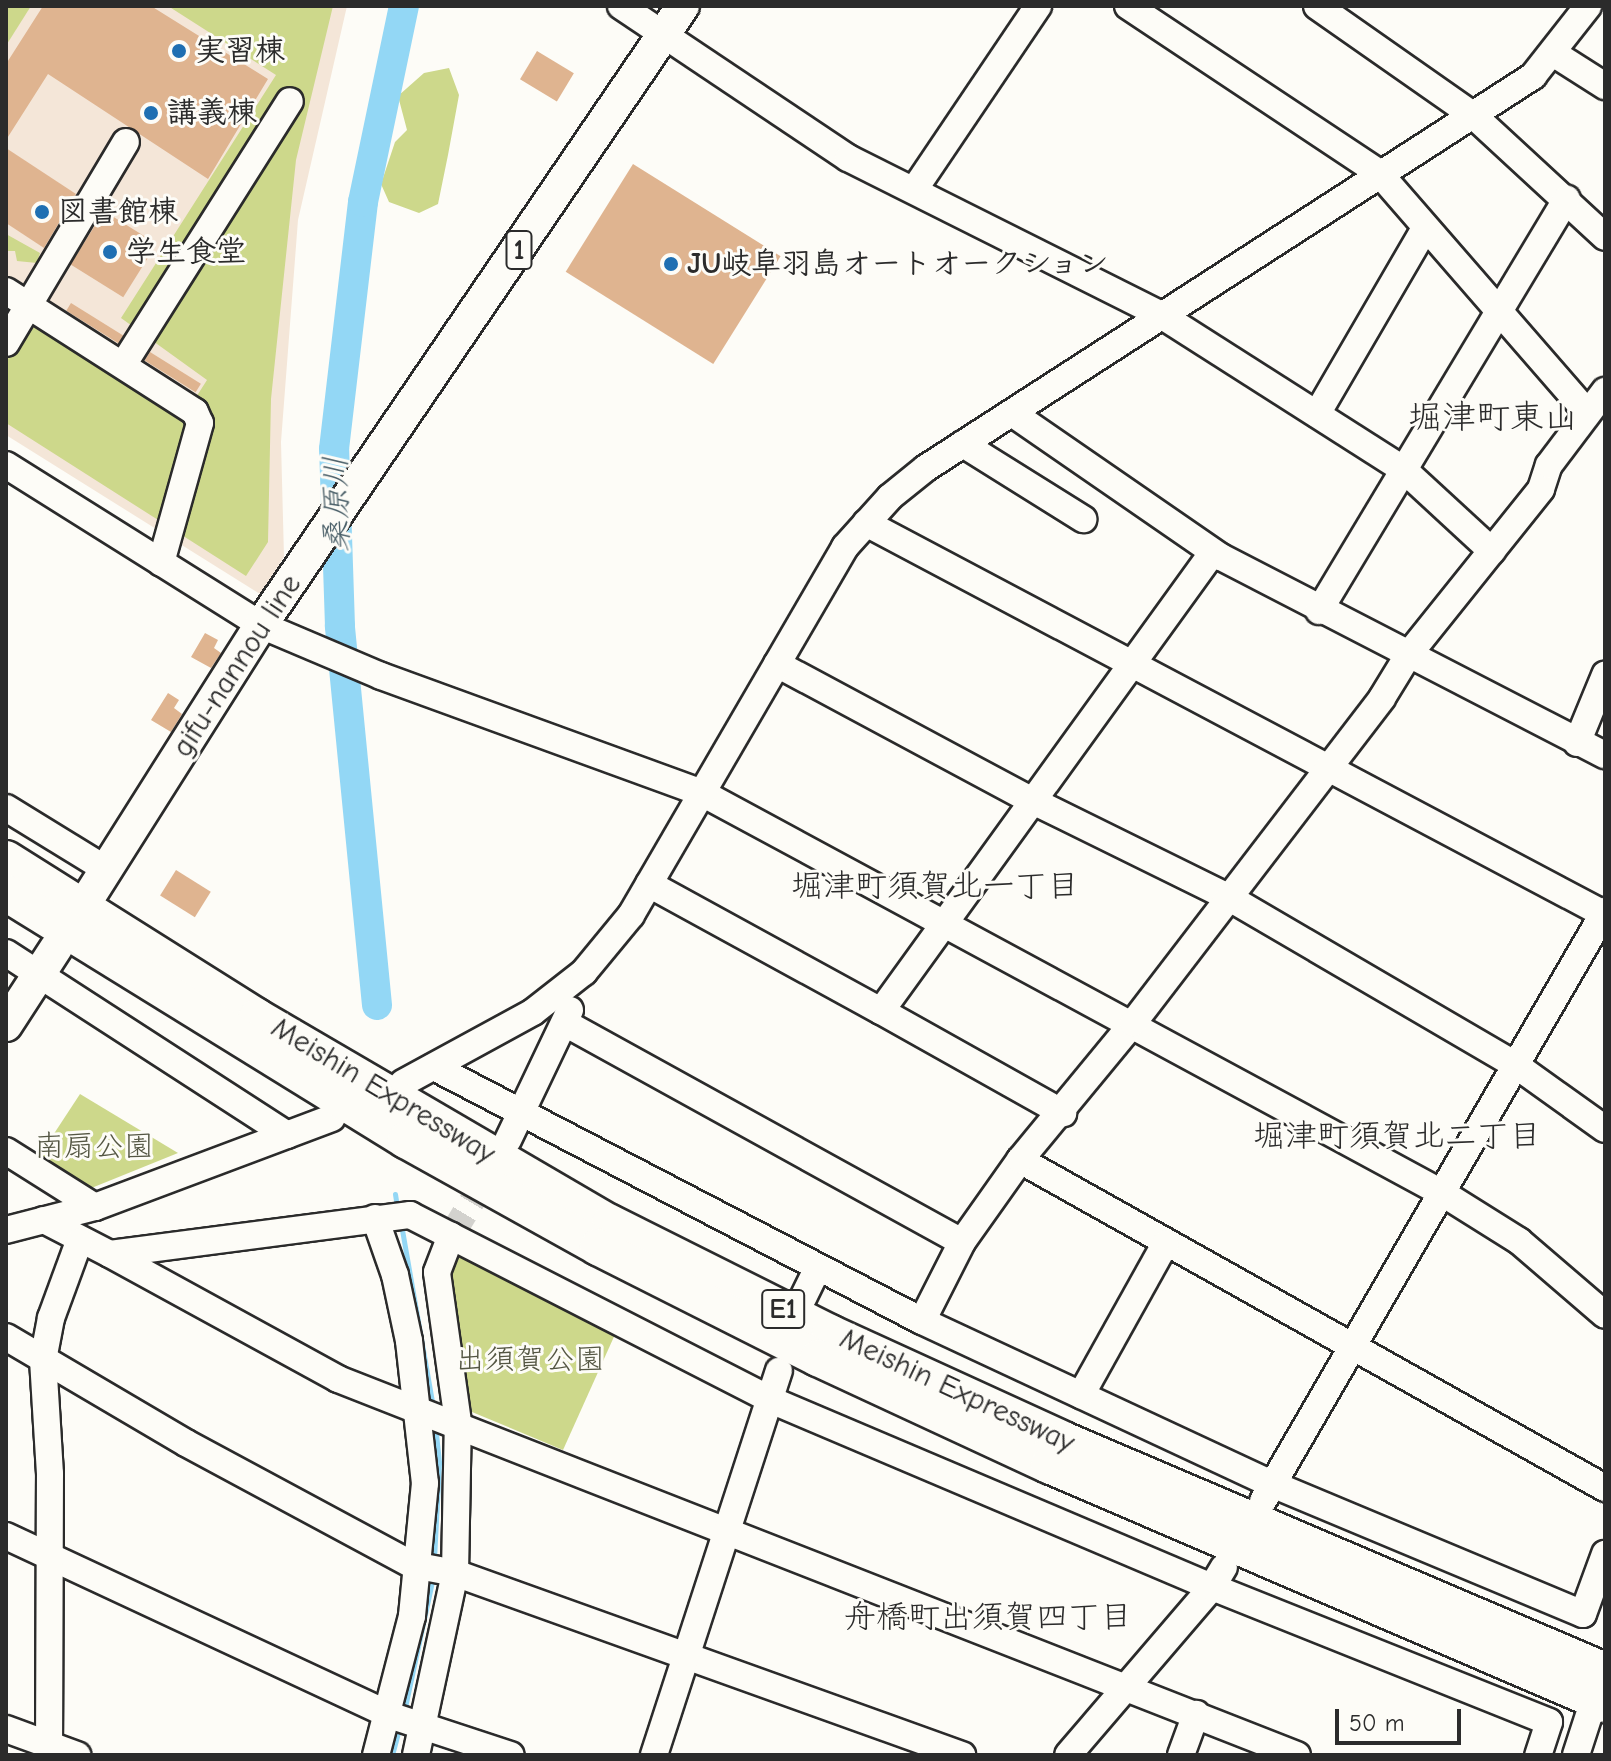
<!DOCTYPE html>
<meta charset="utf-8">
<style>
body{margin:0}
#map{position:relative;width:1611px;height:1761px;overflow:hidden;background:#fdfcf7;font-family:"Comic Neue","Klee One",sans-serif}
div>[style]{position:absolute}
.built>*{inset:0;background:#f4e6d8}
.green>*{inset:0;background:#cdd88b}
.stream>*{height:5px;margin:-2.5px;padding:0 2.5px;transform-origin:2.5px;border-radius:2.5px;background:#93d7f5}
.river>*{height:30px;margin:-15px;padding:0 15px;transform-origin:15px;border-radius:15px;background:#93d7f5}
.building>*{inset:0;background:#dfb490;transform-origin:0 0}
.minor-tunnel>*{height:26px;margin-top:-13px;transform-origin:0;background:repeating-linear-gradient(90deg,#d3d2ce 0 26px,transparent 0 39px)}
.roads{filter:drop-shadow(2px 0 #2b2b2b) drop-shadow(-2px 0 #2b2b2b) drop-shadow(0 2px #2b2b2b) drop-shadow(0 -2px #2b2b2b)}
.minor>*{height:26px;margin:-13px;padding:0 13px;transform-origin:13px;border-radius:13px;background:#fdfcf7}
.major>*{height:32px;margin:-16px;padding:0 16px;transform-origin:16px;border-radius:16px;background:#fdfcf7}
.highway>*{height:36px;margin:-18px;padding:0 18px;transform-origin:18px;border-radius:18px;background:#fdfcf7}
.dots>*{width:22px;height:22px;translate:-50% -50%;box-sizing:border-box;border:4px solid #fdfcf7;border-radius:50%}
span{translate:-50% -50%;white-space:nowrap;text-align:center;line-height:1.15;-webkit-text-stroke:6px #fdfcf7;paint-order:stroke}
.shield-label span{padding:2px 6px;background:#fdfcf7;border:2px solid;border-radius:6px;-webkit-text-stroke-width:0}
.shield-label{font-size:28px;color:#2b2b2b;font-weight:700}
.poi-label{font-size:30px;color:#2b2b2b;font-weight:700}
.left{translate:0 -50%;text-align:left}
.street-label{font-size:30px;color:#2b2b2b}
.park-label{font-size:30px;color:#545643}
.water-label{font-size:32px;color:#4a5f68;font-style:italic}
.neighbourhood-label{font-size:32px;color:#2b2b2b}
.quarter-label{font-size:34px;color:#2b2b2b}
.frame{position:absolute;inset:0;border:8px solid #2b2b2b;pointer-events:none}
.scale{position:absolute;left:1335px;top:1709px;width:126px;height:36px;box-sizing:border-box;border:4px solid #2b2b2b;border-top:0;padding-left:10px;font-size:24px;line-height:28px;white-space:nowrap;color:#2b2b2b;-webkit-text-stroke:6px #fdfcf7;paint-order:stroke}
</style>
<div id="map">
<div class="built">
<div style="clip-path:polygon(6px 6px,347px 6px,298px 220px,281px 442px,284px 557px,260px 594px,6px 435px)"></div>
</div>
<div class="green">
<div style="clip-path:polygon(6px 6px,31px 6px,7px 44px,6px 44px)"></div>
<div style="clip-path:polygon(168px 6px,333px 6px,296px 160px,271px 399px,268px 542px,246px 576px,6px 423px,6px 362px,32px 321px,184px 416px,207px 380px,121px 318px,276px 75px)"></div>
<div style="clip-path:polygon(449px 68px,459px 95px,448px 155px,438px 204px,419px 213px,389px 202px,381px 184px,395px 142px,407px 130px,398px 96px,424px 73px)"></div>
<div style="clip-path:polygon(6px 234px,40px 253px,37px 263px,17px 261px,15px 251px,6px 251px)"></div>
<div style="clip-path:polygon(80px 1094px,178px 1153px,89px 1189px,38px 1158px)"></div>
<div style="clip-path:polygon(457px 1248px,617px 1330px,563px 1450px,472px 1412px,446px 1273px)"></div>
</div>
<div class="stream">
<div style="left:395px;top:1194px;width:13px;rotate:81deg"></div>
<div style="left:401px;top:1224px;width:186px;rotate:80.1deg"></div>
<div style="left:434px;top:1559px;width:97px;rotate:-87deg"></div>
<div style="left:439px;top:1462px;width:37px;rotate:-96deg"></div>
<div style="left:404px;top:1712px;width:138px;rotate:-77.9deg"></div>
<div style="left:392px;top:1755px;width:31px;rotate:-75deg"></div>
</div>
<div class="river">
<div style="left:377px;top:1005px;width:381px;rotate:-95.6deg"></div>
<div style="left:340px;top:626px;width:177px;rotate:-91.9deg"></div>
<div style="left:334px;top:449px;width:249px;rotate:-83.3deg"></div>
<div style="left:363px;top:202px;width:200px;rotate:-78.2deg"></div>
</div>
<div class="building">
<div style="clip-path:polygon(43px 6px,151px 6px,268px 79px,208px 179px,48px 74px,6px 140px,6px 64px)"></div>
<div style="left:537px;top:51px;width:43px;height:33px;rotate:31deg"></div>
<div style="clip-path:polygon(6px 148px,76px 194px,44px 248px,6px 223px)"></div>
<div style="left:633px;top:164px;width:174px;height:127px;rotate:32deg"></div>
<div style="left:104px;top:211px;width:62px;height:63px;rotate:32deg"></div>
<div style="left:71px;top:303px;width:62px;height:9px;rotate:32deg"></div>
<div style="left:150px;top:352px;width:60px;height:10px;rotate:32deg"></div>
<div style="clip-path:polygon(205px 633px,218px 640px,214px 648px,221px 653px,211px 668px,191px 657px)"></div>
<div style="clip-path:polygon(168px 693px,179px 700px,174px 708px,182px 714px,171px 732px,151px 720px)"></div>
<div style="left:176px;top:870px;width:41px;height:30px;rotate:32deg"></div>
</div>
<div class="minor-tunnel">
<div style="left:451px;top:1236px;width:79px;rotate:-58.9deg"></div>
</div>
<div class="roads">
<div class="minor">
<div style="left:621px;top:6px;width:273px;rotate:33.8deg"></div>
<div style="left:848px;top:158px;width:350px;rotate:26.6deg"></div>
<div style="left:1161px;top:315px;width:287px;rotate:32.5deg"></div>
<div style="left:1403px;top:469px;width:121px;rotate:42.7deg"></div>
<div style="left:1128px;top:6px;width:301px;rotate:33.6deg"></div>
<div style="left:1379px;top:173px;width:317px;rotate:49deg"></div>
<div style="left:1317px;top:6px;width:192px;rotate:35deg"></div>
<div style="left:1474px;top:116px;width:178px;rotate:42.7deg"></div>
<div style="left:1553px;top:53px;width:62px;rotate:32.4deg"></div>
<div style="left:914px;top:190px;width:222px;rotate:-56deg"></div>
<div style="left:6px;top:291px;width:224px;rotate:32.6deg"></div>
<div style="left:195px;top:412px;width:12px;rotate:66deg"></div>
<div style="left:200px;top:423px;width:145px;rotate:105.6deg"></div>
<div style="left:6px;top:343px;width:234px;rotate:-59.2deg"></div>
<div style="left:123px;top:365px;width:312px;rotate:-57.7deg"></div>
<div style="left:1012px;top:413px;width:254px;rotate:34.6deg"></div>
<div style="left:1221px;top:557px;width:432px;rotate:27.3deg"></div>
<div style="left:1317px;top:414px;width:213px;rotate:-59.8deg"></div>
<div style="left:963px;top:444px;width:142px;rotate:32deg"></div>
<div style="left:6px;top:465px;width:301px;rotate:32.1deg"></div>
<div style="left:261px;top:625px;width:130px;rotate:23deg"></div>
<div style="left:381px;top:676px;width:342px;rotate:20deg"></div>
<div style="left:702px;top:793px;width:843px;rotate:28.39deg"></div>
<div style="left:1444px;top:1194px;width:89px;rotate:32.1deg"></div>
<div style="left:1519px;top:1241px;width:113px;rotate:40.7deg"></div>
<div style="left:866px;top:523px;width:835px;rotate:27.92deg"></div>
<div style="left:1319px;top:611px;width:481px;rotate:-59deg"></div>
<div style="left:777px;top:664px;width:290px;rotate:28.2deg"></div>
<div style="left:1033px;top:801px;width:217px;rotate:26.2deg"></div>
<div style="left:1228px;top:897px;width:335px;rotate:30.3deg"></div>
<div style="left:1517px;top:1066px;width:108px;rotate:35.6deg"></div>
<div style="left:1577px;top:743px;width:74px;rotate:-67.6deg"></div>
<div style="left:6px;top:808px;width:119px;rotate:31.5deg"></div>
<div style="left:649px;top:884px;width:264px;rotate:28.7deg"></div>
<div style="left:881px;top:1011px;width:566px;rotate:-54.12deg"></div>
<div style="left:6px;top:953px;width:335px;rotate:32.9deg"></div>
<div style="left:881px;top:1011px;width:209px;rotate:29.3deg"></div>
<div style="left:565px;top:1023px;width:453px;rotate:28.9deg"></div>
<div style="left:434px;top:1067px;width:550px;rotate:27.5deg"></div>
<div style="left:922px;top:1321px;width:386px;rotate:25deg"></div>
<div style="left:1272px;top:1484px;width:337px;rotate:22.7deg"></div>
<div style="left:1583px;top:1614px;width:64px;rotate:-69.9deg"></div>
<div style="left:403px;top:1083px;width:148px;rotate:-28.6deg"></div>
<div style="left:533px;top:1012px;width:65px;rotate:-38.1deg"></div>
<div style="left:584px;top:972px;width:74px;rotate:-50.5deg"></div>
<div style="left:631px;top:915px;width:426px;rotate:-59.8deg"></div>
<div style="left:845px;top:547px;width:67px;rotate:-48deg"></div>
<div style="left:890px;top:497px;width:46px;rotate:-38.9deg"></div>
<div style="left:926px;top:468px;width:723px;rotate:-32.85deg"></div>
<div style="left:1533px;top:76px;width:89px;rotate:-51.8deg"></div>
<div style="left:508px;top:1140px;width:144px;rotate:-64.5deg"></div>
<div style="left:6px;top:1151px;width:105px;rotate:32.2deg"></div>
<div style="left:1020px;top:1160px;width:671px;rotate:29.28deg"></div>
<div style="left:375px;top:1218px;width:60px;rotate:70.7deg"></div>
<div style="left:395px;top:1275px;width:67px;rotate:78deg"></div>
<div style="left:409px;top:1341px;width:143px;rotate:83.6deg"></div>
<div style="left:425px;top:1483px;width:134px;rotate:95.6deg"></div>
<div style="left:412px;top:1616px;width:144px;rotate:104.5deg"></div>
<div style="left:44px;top:1220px;width:74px;rotate:27.3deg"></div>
<div style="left:110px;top:1254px;width:303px;rotate:-7.4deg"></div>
<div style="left:410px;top:1215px;width:406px;rotate:27.1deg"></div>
<div style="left:771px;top:1400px;width:479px;rotate:23deg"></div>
<div style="left:1212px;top:1587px;width:363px;rotate:21.8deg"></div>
<div style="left:1549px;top:1722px;width:35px;rotate:108deg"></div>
<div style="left:6px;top:1230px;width:92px;rotate:-14.5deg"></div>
<div style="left:95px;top:1207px;width:253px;rotate:-20.6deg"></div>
<div style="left:110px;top:1254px;width:260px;rotate:28.7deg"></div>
<div style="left:338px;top:1379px;width:1030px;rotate:21.41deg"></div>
<div style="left:803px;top:1298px;width:32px;rotate:-64deg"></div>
<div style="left:922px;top:1321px;width:89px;rotate:-63.1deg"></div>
<div style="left:962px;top:1242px;width:100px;rotate:-54.7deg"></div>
<div style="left:1020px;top:1160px;width:178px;rotate:-50.5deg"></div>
<div style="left:1133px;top:1023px;width:409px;rotate:-52.5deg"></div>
<div style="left:1382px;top:698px;width:52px;rotate:-58.5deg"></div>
<div style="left:1409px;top:654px;width:211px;rotate:-51.3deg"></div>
<div style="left:1541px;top:489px;width:25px;rotate:-72deg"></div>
<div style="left:1549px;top:465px;width:93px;rotate:-52.9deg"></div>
<div style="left:6px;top:1337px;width:209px;rotate:30.5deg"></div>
<div style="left:186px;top:1443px;width:258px;rotate:28.3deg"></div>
<div style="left:413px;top:1565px;width:43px;rotate:10.8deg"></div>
<div style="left:455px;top:1573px;width:539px;rotate:19.75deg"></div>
<div style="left:1081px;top:1395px;width:173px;rotate:-60.9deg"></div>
<div style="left:1263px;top:1501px;width:682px;rotate:-59.9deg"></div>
<div style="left:6px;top:1536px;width:423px;rotate:25deg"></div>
<div style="left:389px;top:1715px;width:128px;rotate:18.2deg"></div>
<div style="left:6px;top:1729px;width:76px;rotate:20.1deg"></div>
<div style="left:49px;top:1755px;width:281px;rotate:-89.8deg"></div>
<div style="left:50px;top:1474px;width:114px;rotate:-93.5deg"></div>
<div style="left:43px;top:1360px;width:43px;rotate:-79.2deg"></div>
<div style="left:51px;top:1318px;width:81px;rotate:-69.8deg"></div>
<div style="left:416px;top:1755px;width:186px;rotate:-77.9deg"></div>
<div style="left:455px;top:1573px;width:151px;rotate:-88.9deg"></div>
<div style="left:458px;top:1422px;width:151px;rotate:-98deg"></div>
<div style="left:437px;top:1272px;width:39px;rotate:-69deg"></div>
<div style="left:654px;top:1755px;width:404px;rotate:-72deg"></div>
<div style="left:1068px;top:1755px;width:221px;rotate:-49.4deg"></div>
<div style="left:1212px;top:1587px;width:23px;rotate:-59deg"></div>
<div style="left:1181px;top:1755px;width:44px;rotate:-69.9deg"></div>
<div style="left:1576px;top:1755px;width:42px;rotate:-72deg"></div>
</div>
<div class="major">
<div style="left:92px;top:892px;width:316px;rotate:-57.7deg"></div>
<div style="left:261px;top:625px;width:749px;rotate:-55.72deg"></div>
<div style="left:6px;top:1025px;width:92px;rotate:-57deg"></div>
</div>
<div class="highway">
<div style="left:6px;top:859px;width:297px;rotate:32.2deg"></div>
<div style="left:257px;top:1017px;width:409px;rotate:30.3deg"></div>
<div style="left:610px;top:1223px;width:246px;rotate:26.6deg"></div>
<div style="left:830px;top:1333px;width:254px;rotate:24.6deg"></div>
<div style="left:1061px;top:1439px;width:591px;rotate:23.1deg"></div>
<div style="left:6px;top:893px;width:470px;rotate:31.7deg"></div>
<div style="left:406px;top:1140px;width:220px;rotate:29.1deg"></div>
<div style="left:598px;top:1247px;width:246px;rotate:26.8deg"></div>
<div style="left:818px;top:1358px;width:255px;rotate:24.9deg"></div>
<div style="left:1049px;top:1465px;width:605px;rotate:23.26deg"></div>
</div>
</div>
<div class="dots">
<div style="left:179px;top:51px;background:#1f6fb2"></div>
<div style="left:151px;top:113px;background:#1f6fb2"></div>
<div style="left:42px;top:212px;background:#1f6fb2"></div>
<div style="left:110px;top:252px;background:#1f6fb2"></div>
<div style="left:671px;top:264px;background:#1f6fb2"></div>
</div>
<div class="shield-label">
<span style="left:519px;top:250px">1</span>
<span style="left:783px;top:1309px">E1</span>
</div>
<div class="poi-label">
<span class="left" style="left:195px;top:51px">実習棟</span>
<span class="left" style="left:167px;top:113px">講義棟</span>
<span class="left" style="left:58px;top:212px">図書館棟</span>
<span class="left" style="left:126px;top:252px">学生食堂</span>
<span class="left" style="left:687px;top:264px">JU岐阜羽島オートオークション</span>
</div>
<div class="street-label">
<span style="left:237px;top:666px;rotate:-57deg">gifu-nannou line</span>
<span style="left:383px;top:1091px;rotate:31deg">Meishin Expressway</span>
<span style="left:957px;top:1391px;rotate:25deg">Meishin Expressway</span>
</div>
<div class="park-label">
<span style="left:94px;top:1147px">南扇公園</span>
<span style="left:530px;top:1360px">出須賀公園</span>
</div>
<div class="water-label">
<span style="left:337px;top:504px;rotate:-91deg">桑原川</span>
</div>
<div class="neighbourhood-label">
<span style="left:935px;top:886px">堀津町須賀北一丁目</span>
<span style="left:1397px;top:1136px">堀津町須賀北二丁目</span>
<span style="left:988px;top:1617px">舟橋町出須賀四丁目</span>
</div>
<div class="quarter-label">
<span style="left:1493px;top:418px">堀津町東山</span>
</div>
<div class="frame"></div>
<div class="scale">50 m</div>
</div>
